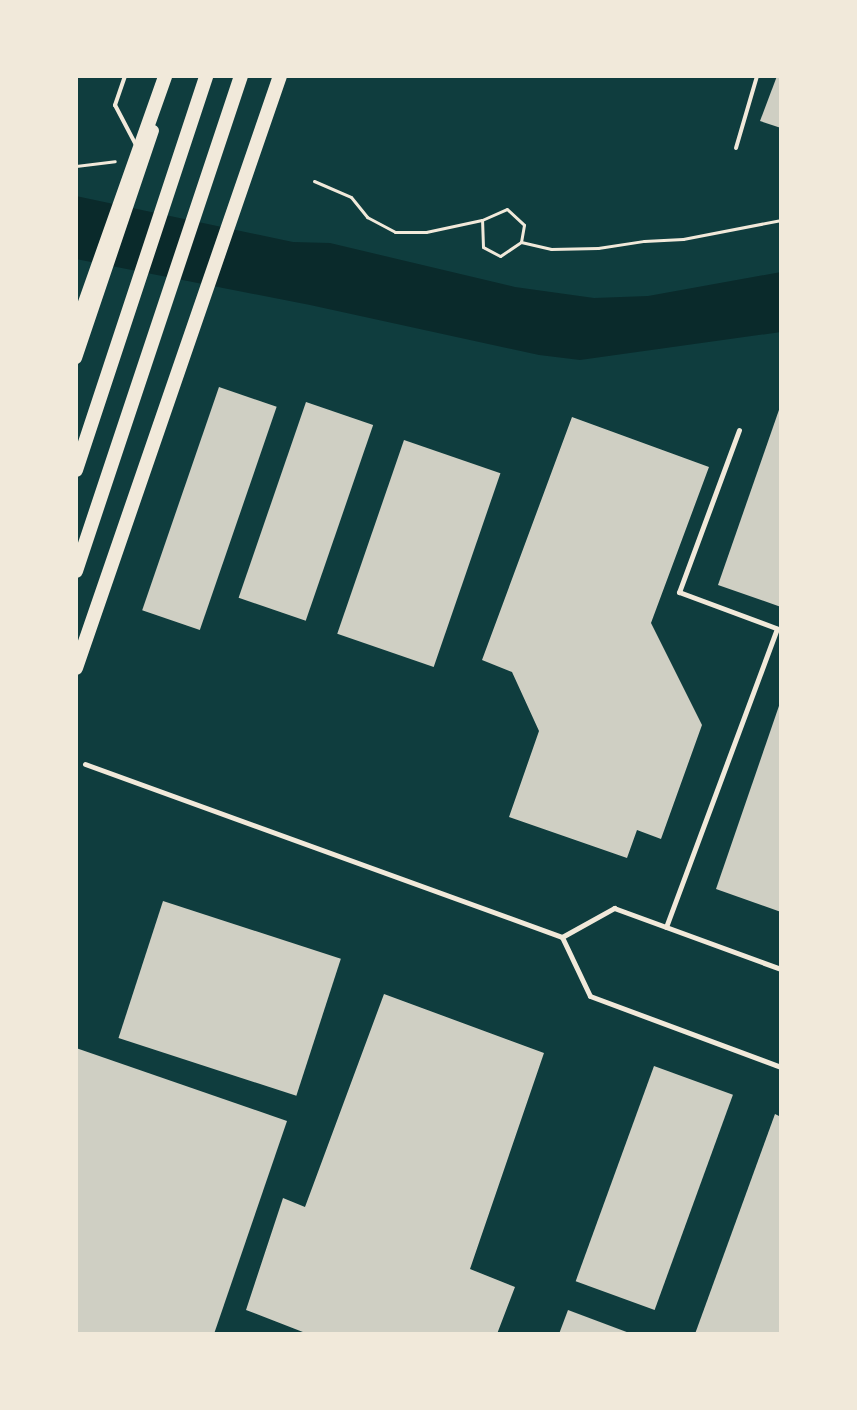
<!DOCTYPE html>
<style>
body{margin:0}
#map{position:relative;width:857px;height:1410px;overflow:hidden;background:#0f3d3e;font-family:Roboto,sans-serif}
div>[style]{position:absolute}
.water>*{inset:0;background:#0a2a2b}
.building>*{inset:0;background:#cfcfc3;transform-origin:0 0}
.path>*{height:3px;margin:-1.5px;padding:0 1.5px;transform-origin:1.5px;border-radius:1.5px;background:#f1e9da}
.service>*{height:4px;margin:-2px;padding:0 2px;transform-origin:2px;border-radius:2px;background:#f1e9da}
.minor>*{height:5px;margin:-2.5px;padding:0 2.5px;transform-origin:2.5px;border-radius:2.5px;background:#f1e9da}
.primary>*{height:12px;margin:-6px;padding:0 6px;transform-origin:6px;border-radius:6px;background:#f1e9da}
.trunk>*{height:14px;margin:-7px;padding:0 7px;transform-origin:7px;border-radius:7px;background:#f1e9da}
span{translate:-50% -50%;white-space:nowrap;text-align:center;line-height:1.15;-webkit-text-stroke:5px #f1e9da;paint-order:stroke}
.frame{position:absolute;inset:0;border:78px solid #f1e9da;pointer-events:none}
</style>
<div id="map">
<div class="water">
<div style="clip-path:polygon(76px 196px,293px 242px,330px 243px,515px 287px,594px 298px,648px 296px,781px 272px,781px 332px,580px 360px,539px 355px,310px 305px,76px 259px)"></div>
</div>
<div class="building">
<div style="clip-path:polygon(777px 76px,781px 76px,781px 128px,760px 121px)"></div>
<div style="left:219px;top:387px;width:61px;height:236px;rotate:19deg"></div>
<div style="left:306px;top:402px;width:71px;height:207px;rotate:19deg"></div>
<div style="clip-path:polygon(780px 407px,781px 407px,781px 607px,718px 585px)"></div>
<div style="clip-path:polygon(572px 417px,709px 467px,651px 623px,702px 725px,661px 839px,637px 830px,627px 858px,509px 817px,539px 731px,512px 672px,482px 660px)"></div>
<div style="left:404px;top:440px;width:102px;height:205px;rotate:19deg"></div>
<div style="clip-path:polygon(780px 703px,781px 703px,781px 912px,716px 889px)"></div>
<div style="left:163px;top:901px;width:187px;height:144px;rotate:18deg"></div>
<div style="clip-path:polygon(384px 994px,544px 1053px,470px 1269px,515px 1287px,497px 1334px,308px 1334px,246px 1310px,283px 1198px,305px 1207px)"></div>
<div style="clip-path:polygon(76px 1048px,287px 1121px,214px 1334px,76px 1334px)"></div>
<div style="left:654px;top:1066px;width:84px;height:229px;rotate:20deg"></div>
<div style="clip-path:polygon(775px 1114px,781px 1117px,781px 1334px,695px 1334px)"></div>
<div style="clip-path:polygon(568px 1310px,632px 1334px,559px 1334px)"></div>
</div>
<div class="path">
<div style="left:76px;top:166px;width:39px;rotate:-7deg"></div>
<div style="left:314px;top:181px;width:40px;rotate:23.4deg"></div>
<div style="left:351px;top:197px;width:26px;rotate:51deg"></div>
<div style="left:367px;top:217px;width:32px;rotate:28deg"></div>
<div style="left:395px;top:232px;width:31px"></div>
<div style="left:426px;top:232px;width:57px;rotate:-12.1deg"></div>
<div style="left:482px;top:220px;width:27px;rotate:-24deg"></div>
<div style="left:507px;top:209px;width:23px;rotate:43deg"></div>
<div style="left:524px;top:225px;width:17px;rotate:100deg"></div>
<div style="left:521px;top:242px;width:25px;rotate:146deg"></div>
<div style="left:500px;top:256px;width:19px;rotate:-152deg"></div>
<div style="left:483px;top:247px;width:27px;rotate:-92deg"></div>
<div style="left:521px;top:242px;width:31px;rotate:13deg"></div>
<div style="left:551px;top:249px;width:47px;rotate:-1.2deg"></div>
<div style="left:598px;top:248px;width:47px;rotate:-8.7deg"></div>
<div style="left:644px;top:241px;width:39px;rotate:-3deg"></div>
<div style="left:683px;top:239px;width:100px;rotate:-11deg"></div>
</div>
<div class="service">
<div style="left:125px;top:76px;width:31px;rotate:109deg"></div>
<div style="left:115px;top:105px;width:45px;rotate:62.3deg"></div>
<div style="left:736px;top:148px;width:75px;rotate:-73.7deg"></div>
</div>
<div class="minor">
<div style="left:739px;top:430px;width:173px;rotate:110.3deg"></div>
<div style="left:679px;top:592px;width:109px;rotate:20.4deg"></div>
<div style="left:85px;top:764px;width:507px;rotate:19.93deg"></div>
<div style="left:562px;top:937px;width:65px;rotate:64.6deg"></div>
<div style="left:590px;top:996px;width:204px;rotate:20.4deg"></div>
<div style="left:666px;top:927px;width:318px;rotate:-69.6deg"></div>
<div style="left:562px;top:937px;width:60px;rotate:-29.1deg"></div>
<div style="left:614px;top:908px;width:178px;rotate:20.1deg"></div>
</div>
<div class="primary">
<div style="left:76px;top:358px;width:240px;rotate:-71.3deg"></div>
</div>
<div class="trunk">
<div style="left:76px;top:328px;width:267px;rotate:-70.5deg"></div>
<div style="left:76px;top:470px;width:415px;rotate:-71.7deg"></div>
<div style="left:76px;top:571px;width:522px;rotate:-71.57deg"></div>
<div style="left:76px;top:668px;width:626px;rotate:-70.99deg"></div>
</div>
<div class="frame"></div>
</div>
